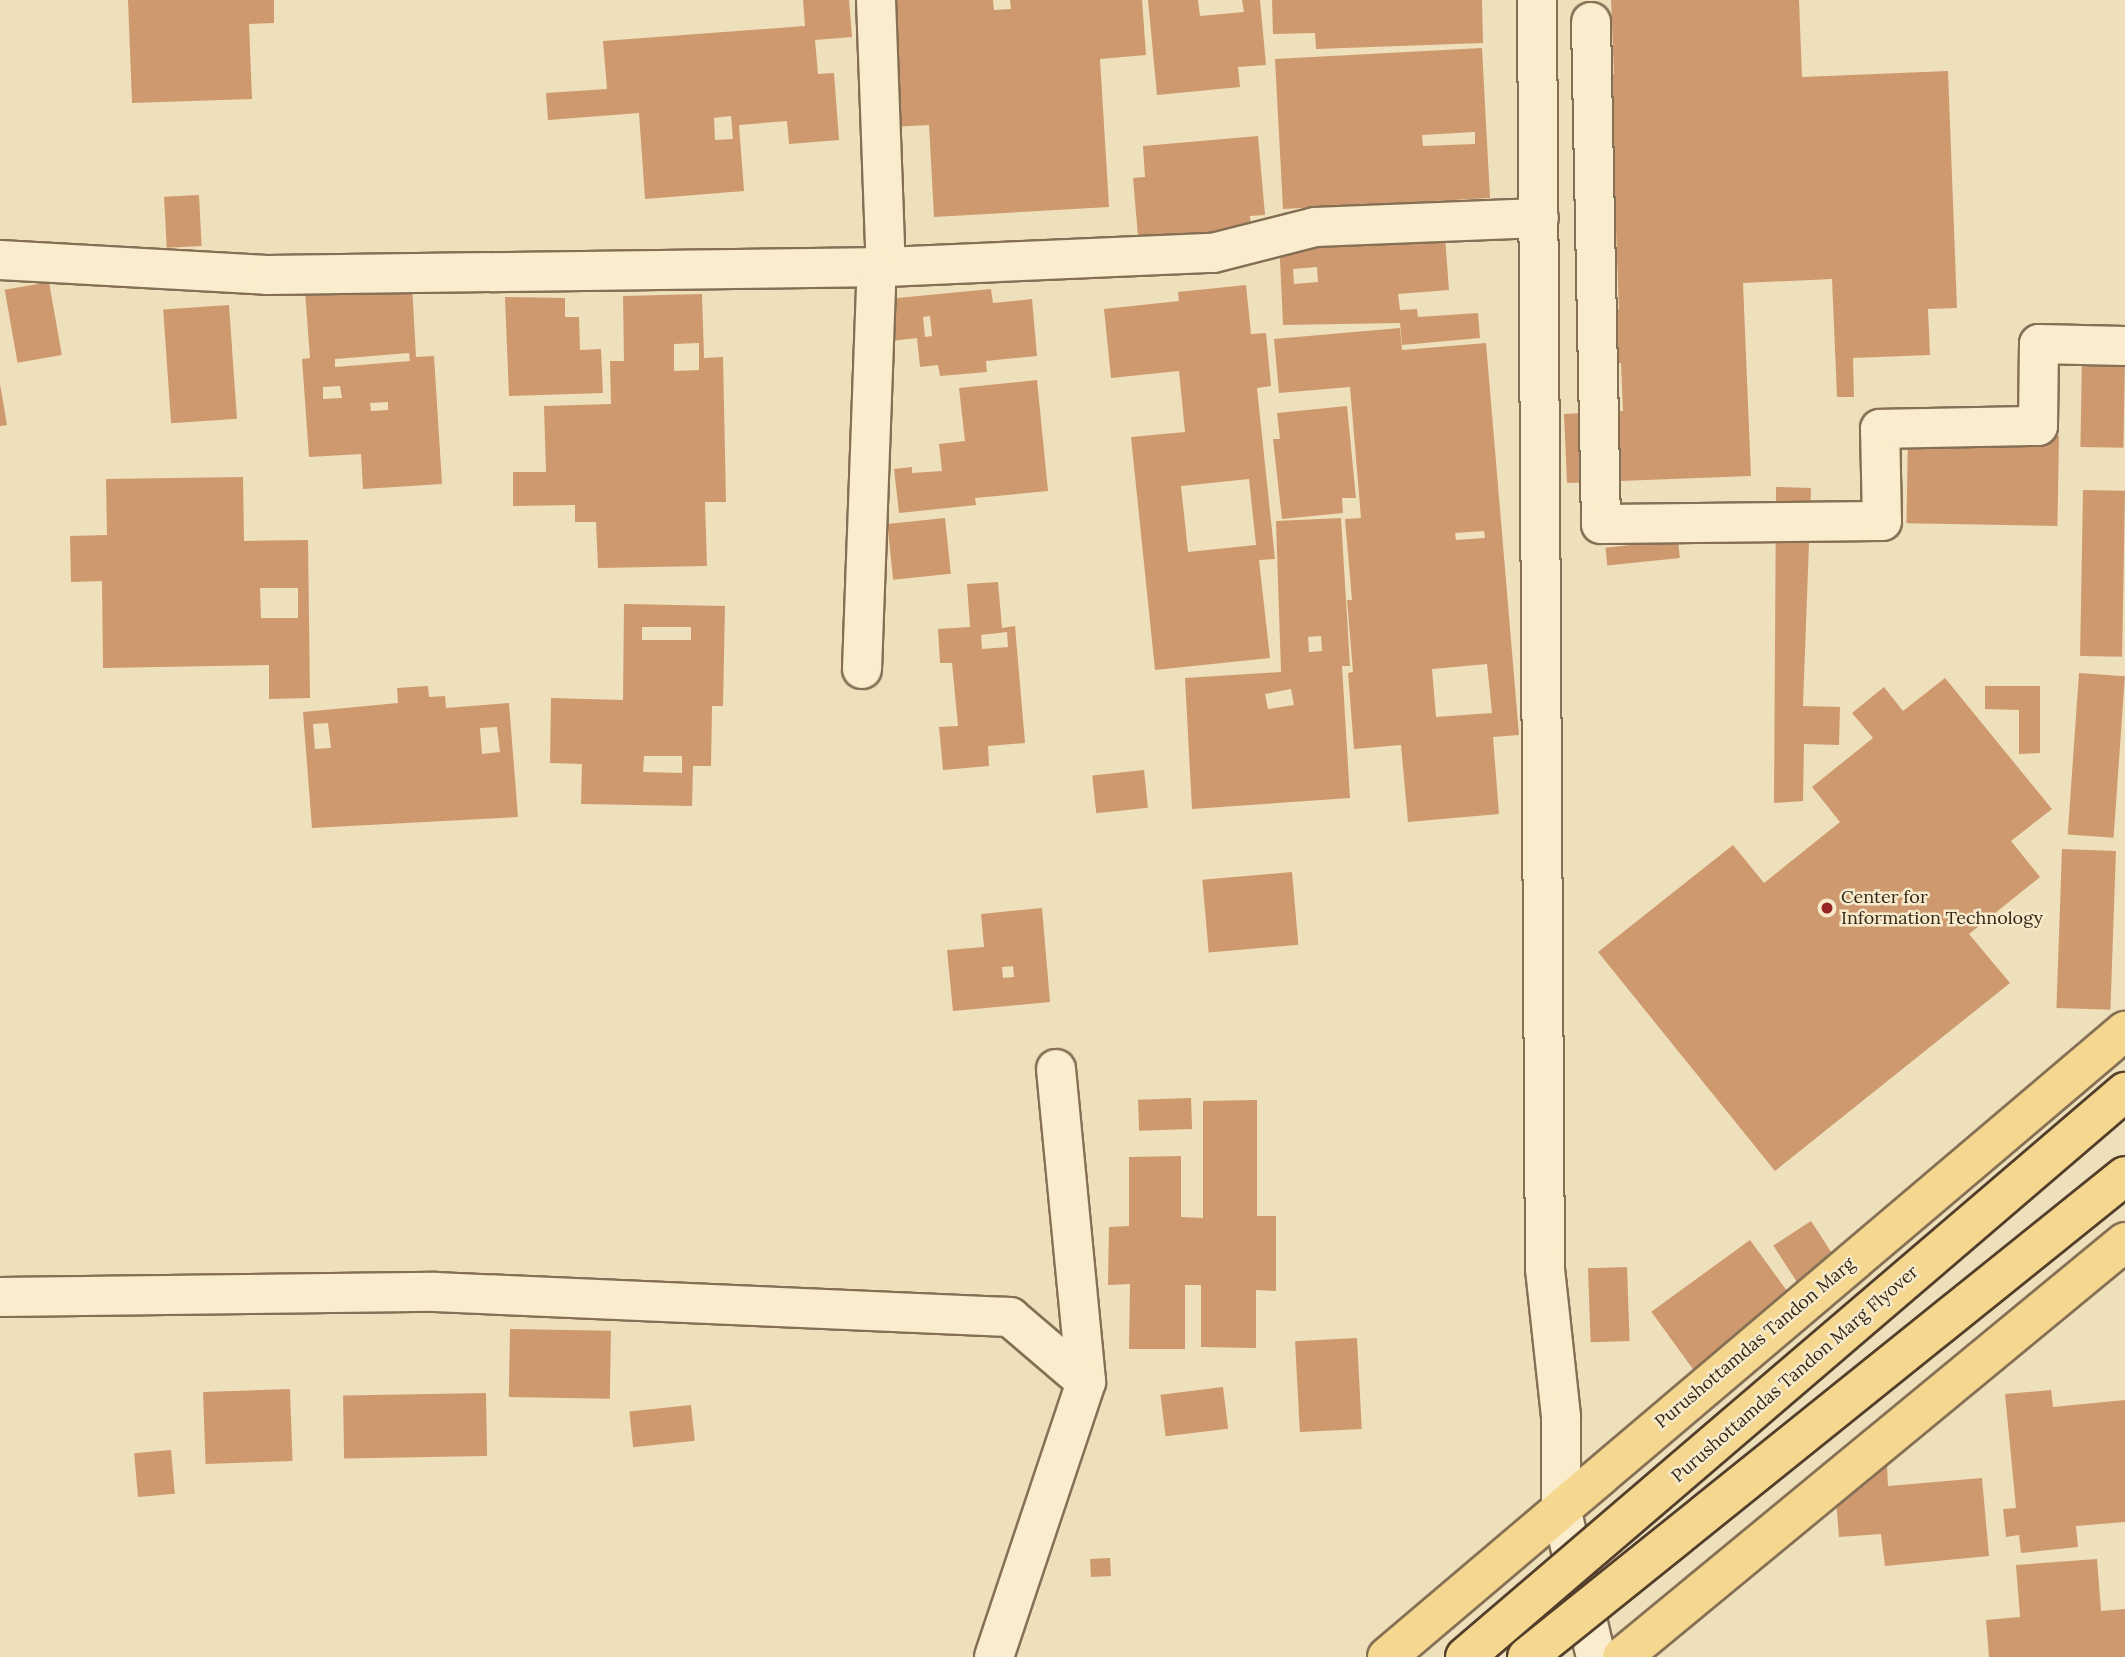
<!DOCTYPE html>
<style>
body{margin:0}
#map{position:relative;width:2125px;height:1657px;overflow:hidden;background:#eee0bb;font-family:Lora,serif}
div>[style]{position:absolute}
.building>*{inset:0;background:#ce996f;transform-origin:0 0}
.roads{filter:drop-shadow(2px 0 #857055) drop-shadow(-2px 0 #857055) drop-shadow(0 2px #857055) drop-shadow(0 -2px #857055)}
.minor>*{height:38px;margin:-19px;padding:0 19px;transform-origin:19px;border-radius:19px;background:#faedcd}
.major>*{height:38px;margin:-19px;padding:0 19px;transform-origin:19px;border-radius:19px;background:#f5d78f}
.bridges{filter:drop-shadow(2px 0 #523e2a) drop-shadow(-2px 0 #523e2a) drop-shadow(0 2px #523e2a) drop-shadow(0 -2px #523e2a)}
.major-bridge>*{height:38px;margin:-19px;padding:0 19px;transform-origin:19px;border-radius:19px;background:#f5d78f}
.dots>*{width:19px;height:19px;translate:-50% -50%;box-sizing:border-box;border:4px solid #f6eaca;border-radius:50%}
span{translate:-50% -50%;white-space:nowrap;text-align:center;line-height:1.15;-webkit-text-stroke:5px #f6eaca;paint-order:stroke}
.poi-label{font-size:18px;color:#34271a}
.left{translate:0 -50%;text-align:left}
.street-label{font-size:18px;color:#34271a}
</style>
<div id="map">
<div class="building">
<div style="clip-path:polygon(128px 0,274px 0,274px 23px,249px 24px,252px 99px,132px 103px)"></div>
<div style="clip-path:polygon(evenodd,803px 0,849px 0,852px 37px,815px 40px,818px 74px,834px 73px,839px 140px,789px 144px,787px 121px,739px 125px,744px 191px,645px 199px,639px 113px,548px 120px,546px 93px,607px 89px,603px 41px,805px 26px,803px 0,731px 116px,733px 139px,715px 140px,714px 118px,731px 116px)"></div>
<div style="clip-path:polygon(883px 0,993px 0,994px 10px,1011px 9px,1010px 0,1142px 0,1146px 55px,1100px 59px,1109px 207px,934px 217px,929px 125px,891px 127px)"></div>
<div style="clip-path:polygon(1148px 0,1198px 0,1200px 16px,1244px 12px,1242px 0,1260px 0,1266px 65px,1238px 67px,1240px 87px,1157px 95px)"></div>
<div style="clip-path:polygon(1272px 0,1482px 0,1483px 43px,1316px 49px,1315px 33px,1273px 34px)"></div>
<div style="clip-path:polygon(1611px 0,1799px 0,1802px 77px,1948px 71px,1957px 308px,1928px 309px,1930px 355px,1853px 358px,1854px 397px,1837px 397px,1832px 279px,1743px 283px,1751px 476px,1567px 483px,1564px 414px,1623px 411px,1621px 363px,1603px 364px,1600px 310px,1619px 309px,1612px 125px,1594px 75px,1614px 74px)"></div>
<div style="clip-path:polygon(evenodd,1482px 48px,1490px 198px,1283px 209px,1275px 59px,1482px 48px,1475px 132px,1475px 144px,1423px 146px,1422px 135px,1475px 132px)"></div>
<div style="clip-path:polygon(1258px 136px,1265px 215px,1250px 216px,1252px 238px,1139px 248px,1133px 178px,1145px 177px,1143px 146px)"></div>
<div style="left:199px;top:195px;width:51px;height:35px;rotate:87deg"></div>
<div style="clip-path:polygon(evenodd,1445px 236px,1449px 290px,1398px 294px,1400px 310px,1417px 309px,1418px 317px,1478px 313px,1480px 338px,1402px 345px,1400px 323px,1283px 325px,1279px 238px,1445px 236px,1317px 267px,1318px 282px,1294px 284px,1293px 269px,1317px 267px)"></div>
<div style="left:49px;top:282px;width:74px;height:45px;rotate:80deg"></div>
<div style="clip-path:polygon(evenodd,412px 284px,416px 357px,434px 356px,442px 484px,363px 489px,361px 454px,309px 457px,302px 359px,310px 358px,305px 291px,412px 284px,409px 353px,410px 361px,335px 367px,335px 359px,409px 353px,412px 284px,340px 386px,342px 398px,323px 399px,323px 387px,340px 386px,412px 284px,388px 402px,388px 410px,371px 411px,370px 403px,388px 402px)"></div>
<div style="clip-path:polygon(evenodd,1246px 285px,1251px 334px,1266px 333px,1271px 386px,1257px 388px,1275px 559px,1259px 560px,1270px 658px,1155px 670px,1131px 437px,1185px 432px,1179px 371px,1111px 378px,1104px 309px,1179px 301px,1178px 292px,1246px 285px,1249px 479px,1256px 545px,1188px 552px,1181px 486px,1249px 479px)"></div>
<div style="clip-path:polygon(evenodd,991px 289px,993px 303px,1032px 299px,1037px 356px,986px 361px,987px 372px,940px 376px,938px 365px,920px 367px,917px 338px,891px 341px,887px 299px,991px 289px,930px 316px,932px 336px,925px 337px,923px 317px,930px 316px)"></div>
<div style="clip-path:polygon(evenodd,702px 294px,704px 358px,723px 357px,726px 502px,705px 502px,707px 566px,598px 568px,596px 522px,575px 522px,575px 505px,513px 506px,513px 472px,546px 472px,544px 406px,611px 404px,610px 361px,624px 361px,623px 296px,702px 294px,699px 343px,699px 370px,674px 371px,674px 344px,699px 343px)"></div>
<div style="clip-path:polygon(505px 297px,565px 298px,565px 317px,579px 317px,580px 350px,601px 349px,603px 393px,509px 396px)"></div>
<div style="left:229px;top:305px;width:114px;height:66px;rotate:86deg"></div>
<div style="clip-path:polygon(evenodd,1400px 328px,1402px 350px,1486px 343px,1519px 735px,1493px 737px,1499px 814px,1408px 822px,1401px 745px,1354px 749px,1348px 673px,1353px 672px,1347px 600px,1352px 600px,1345px 519px,1361px 518px,1350px 387px,1279px 393px,1274px 339px,1400px 328px,1484px 531px,1485px 538px,1456px 540px,1455px 533px,1484px 531px,1400px 328px,1487px 664px,1492px 713px,1436px 717px,1432px 669px,1487px 664px)"></div>
<div style="left:2082px;top:356px;width:43px;height:91px;rotate:1deg"></div>
<div style="clip-path:polygon(1037px 380px,1048px 491px,975px 498px,976px 505px,899px 513px,894px 469px,912px 467px,912px 473px,942px 471px,939px 444px,965px 441px,959px 388px)"></div>
<div style="clip-path:polygon(0 384px,7px 425px,0 426px)"></div>
<div style="clip-path:polygon(1347px 406px,1356px 498px,1342px 498px,1343px 513px,1282px 519px,1273px 439px,1280px 439px,1277px 413px)"></div>
<div style="left:2059px;top:436px;width:90px;height:151px;rotate:91deg"></div>
<div style="clip-path:polygon(evenodd,243px 477px,244px 541px,308px 540px,310px 698px,269px 699px,269px 665px,103px 668px,102px 581px,71px 582px,70px 536px,107px 535px,106px 479px,243px 477px,260px 588px,298px 588px,298px 618px,261px 618px,260px 588px)"></div>
<div style="clip-path:polygon(1776px 487px,1811px 488px,1803px 706px,1840px 707px,1839px 745px,1804px 744px,1803px 801px,1774px 803px)"></div>
<div style="left:2083px;top:490px;width:42px;height:166px;rotate:1deg"></div>
<div style="left:945px;top:518px;width:56px;height:58px;rotate:84deg"></div>
<div style="clip-path:polygon(evenodd,1341px 518px,1350px 666px,1342px 666px,1350px 798px,1192px 809px,1185px 678px,1281px 672px,1276px 521px,1341px 518px,1321px 636px,1322px 651px,1309px 652px,1308px 637px,1321px 636px,1341px 518px,1291px 689px,1294px 705px,1268px 709px,1265px 694px,1291px 689px)"></div>
<div style="left:1678px;top:540px;width:18px;height:73px;rotate:84deg"></div>
<div style="clip-path:polygon(evenodd,998px 582px,1002px 628px,1015px 626px,1025px 743px,988px 746px,989px 766px,943px 770px,939px 727px,958px 726px,952px 663px,940px 663px,938px 629px,970px 627px,967px 584px,998px 582px,1007px 632px,1008px 647px,982px 649px,981px 635px,1007px 632px)"></div>
<div style="clip-path:polygon(evenodd,624px 604px,725px 606px,723px 706px,712px 706px,711px 766px,693px 766px,692px 806px,581px 804px,582px 764px,550px 763px,551px 698px,623px 700px,624px 604px,642px 627px,691px 627px,691px 640px,642px 640px,642px 627px,624px 604px,644px 756px,682px 756px,682px 773px,643px 772px,644px 756px)"></div>
<div style="left:2079px;top:673px;width:46px;height:162px;rotate:4deg"></div>
<div style="clip-path:polygon(1945px 678px,2052px 809px,2011px 841px,2040px 877px,1969px 934px,2010px 983px,1775px 1171px,1598px 952px,1733px 845px,1764px 883px,1840px 822px,1812px 787px,1873px 738px,1852px 713px,1884px 687px,1903px 711px)"></div>
<div style="clip-path:polygon(evenodd,428px 686px,429px 697px,445px 696px,446px 708px,509px 703px,518px 817px,312px 828px,303px 712px,398px 703px,397px 688px,428px 686px,328px 723px,331px 748px,315px 749px,313px 724px,328px 723px,428px 686px,497px 727px,500px 752px,482px 754px,480px 728px,497px 727px)"></div>
<div style="clip-path:polygon(1985px 686px,2040px 686px,2040px 753px,2019px 754px,2019px 710px,1985px 709px)"></div>
<div style="left:1144px;top:770px;width:38px;height:52px;rotate:84deg"></div>
<div style="left:2062px;top:849px;width:54px;height:159px;rotate:2deg"></div>
<div style="left:1292px;top:872px;width:73px;height:90px;rotate:85deg"></div>
<div style="clip-path:polygon(evenodd,1042px 908px,1050px 1002px,953px 1011px,947px 950px,984px 947px,981px 914px,1042px 908px,1013px 966px,1014px 977px,1003px 978px,1002px 967px,1013px 966px)"></div>
<div style="left:1191px;top:1098px;width:31px;height:53px;rotate:88deg"></div>
<div style="clip-path:polygon(1257px 1100px,1257px 1216px,1276px 1216px,1276px 1291px,1256px 1290px,1256px 1348px,1201px 1347px,1201px 1285px,1185px 1285px,1185px 1349px,1129px 1349px,1130px 1284px,1108px 1285px,1109px 1227px,1129px 1226px,1129px 1157px,1181px 1156px,1181px 1217px,1203px 1218px,1203px 1101px)"></div>
<div style="left:1811px;top:1221px;width:48px;height:45px;rotate:57deg"></div>
<div style="left:1750px;top:1240px;width:76px;height:122px;rotate:54deg"></div>
<div style="left:1627px;top:1267px;width:74px;height:39px;rotate:88deg"></div>
<div style="left:510px;top:1329px;width:101px;height:68px;rotate:1deg"></div>
<div style="left:1357px;top:1338px;width:91px;height:62px;rotate:87deg"></div>
<div style="left:1223px;top:1387px;width:42px;height:63px;rotate:83deg"></div>
<div style="left:290px;top:1389px;width:72px;height:87px;rotate:88deg"></div>
<div style="clip-path:polygon(2051px 1390px,2053px 1407px,2125px 1400px,2125px 1522px,2076px 1526px,2078px 1547px,2021px 1553px,2019px 1535px,2006px 1537px,2003px 1509px,2016px 1508px,2005px 1394px)"></div>
<div style="left:486px;top:1393px;width:63px;height:143px;rotate:89deg"></div>
<div style="left:691px;top:1405px;width:36px;height:62px;rotate:84deg"></div>
<div style="left:171px;top:1450px;width:44px;height:37px;rotate:85deg"></div>
<div style="clip-path:polygon(1887px 1465px,1888px 1486px,1982px 1478px,1989px 1556px,1885px 1566px,1881px 1534px,1839px 1537px,1835px 1487px,1865px 1485px,1863px 1466px)"></div>
<div style="left:1110px;top:1558px;width:18px;height:20px;rotate:87deg"></div>
<div style="clip-path:polygon(2097px 1559px,2101px 1611px,2125px 1609px,2125px 1657px,1989px 1657px,1986px 1620px,2020px 1617px,2016px 1565px)"></div>
</div>
<div class="roads">
<div class="minor">
<div style="left:876px;top:0;width:267px;rotate:87.9deg"></div>
<div style="left:1537px;top:0;width:1269px;rotate:89.64deg"></div>
<div style="left:1545px;top:1269px;width:149px;rotate:83.8deg"></div>
<div style="left:1561px;top:1417px;width:91px;rotate:90deg"></div>
<div style="left:1561px;top:1508px;width:153px;rotate:76.8deg"></div>
<div style="left:1591px;top:22px;width:502px;rotate:88.86deg"></div>
<div style="left:1601px;top:524px;width:281px;rotate:-0.6deg"></div>
<div style="left:1882px;top:521px;width:92px;rotate:-91.2deg"></div>
<div style="left:1880px;top:429px;width:158px;rotate:-1.1deg"></div>
<div style="left:2038px;top:426px;width:82px;rotate:-89.3deg"></div>
<div style="left:2039px;top:344px;width:86px;rotate:1.3deg"></div>
<div style="left:0;top:260px;width:267px;rotate:3.2deg"></div>
<div style="left:267px;top:275px;width:619px;rotate:-0.74deg"></div>
<div style="left:886px;top:267px;width:327px;rotate:-2.5deg"></div>
<div style="left:1213px;top:253px;width:105px;rotate:-14.3deg"></div>
<div style="left:1315px;top:227px;width:224px;rotate:-2.3deg"></div>
<div style="left:862px;top:669px;width:402px;rotate:-87.9deg"></div>
<div style="left:1056px;top:1069px;width:314px;rotate:84.5deg"></div>
<div style="left:0;top:1297px;width:435px;rotate:-0.7deg"></div>
<div style="left:435px;top:1292px;width:576px;rotate:2.49deg"></div>
<div style="left:1010px;top:1317px;width:100px;rotate:40.5deg"></div>
<div style="left:1086px;top:1382px;width:290px;rotate:108.5deg"></div>
</div>
<div class="major">
<div style="left:1387px;top:1657px;width:968px;rotate:-40.31deg"></div>
<div style="left:1622px;top:1657px;width:652px;rotate:-39.52deg"></div>
</div>
</div>
<div class="bridges">
<div class="major-bridge">
<div style="left:1465px;top:1657px;width:869px;rotate:-40.57deg"></div>
<div style="left:1527px;top:1657px;width:767px;rotate:-38.81deg"></div>
</div>
</div>
<div class="dots">
<div style="left:1827px;top:908px;background:#962523"></div>
</div>
<div class="poi-label">
<span class="left" style="left:1841px;top:908px">Center for<br>Information Technology</span>
</div>
<div class="street-label">
<span style="left:1755px;top:1343px;rotate:-40deg">Purushottamdas Tandon Marg</span>
<span style="left:1795px;top:1374px;rotate:-41deg">Purushottamdas Tandon Marg Flyover</span>
</div>
</div>
